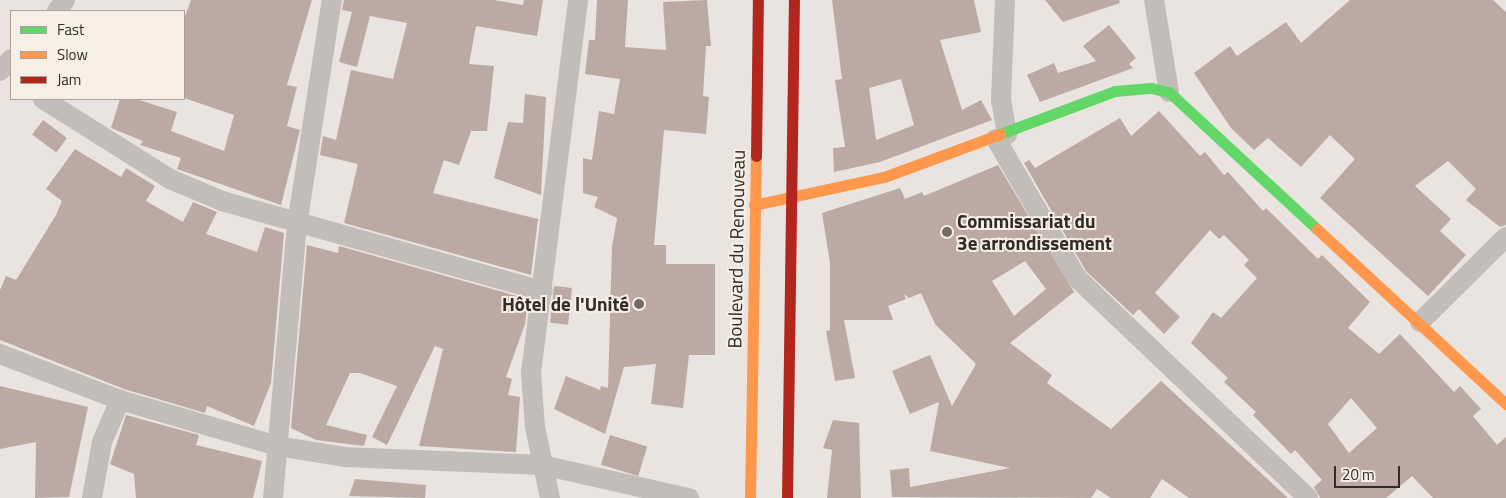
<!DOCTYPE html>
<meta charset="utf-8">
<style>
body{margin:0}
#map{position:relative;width:1506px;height:498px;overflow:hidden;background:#e9e4df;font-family:"Titillium Web",sans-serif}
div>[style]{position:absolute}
.building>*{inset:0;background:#bbaaa3;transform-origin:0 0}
.street>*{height:20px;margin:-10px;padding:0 10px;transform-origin:10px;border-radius:10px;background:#c2bdb8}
.fast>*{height:11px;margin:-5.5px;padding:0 5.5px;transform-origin:5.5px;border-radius:5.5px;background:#63d668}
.slow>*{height:11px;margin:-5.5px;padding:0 5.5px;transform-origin:5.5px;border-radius:5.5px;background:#ff974d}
.jam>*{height:11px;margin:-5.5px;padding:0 5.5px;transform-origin:5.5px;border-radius:5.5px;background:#b3261e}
.dots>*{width:14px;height:14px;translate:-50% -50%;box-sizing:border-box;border:2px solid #f6efe6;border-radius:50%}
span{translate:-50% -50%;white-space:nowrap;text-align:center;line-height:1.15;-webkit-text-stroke:4px #f6efe6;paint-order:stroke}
.poi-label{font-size:19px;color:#322b27;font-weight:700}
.left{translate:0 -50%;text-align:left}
.right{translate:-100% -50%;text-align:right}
.street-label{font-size:19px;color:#322b27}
.legend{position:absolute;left:10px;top:10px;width:175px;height:90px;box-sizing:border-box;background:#f6efe6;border:1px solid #a8a19a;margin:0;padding:6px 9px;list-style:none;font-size:15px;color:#322b27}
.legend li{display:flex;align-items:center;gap:10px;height:25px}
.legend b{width:25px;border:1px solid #a8a19a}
.scale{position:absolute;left:1334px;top:466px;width:66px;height:22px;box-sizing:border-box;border:2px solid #322b27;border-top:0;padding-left:6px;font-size:15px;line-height:18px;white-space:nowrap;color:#322b27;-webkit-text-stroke:4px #f6efe6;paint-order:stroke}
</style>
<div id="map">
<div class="building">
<div style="clip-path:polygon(191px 0,312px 0,287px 85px,297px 87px,287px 126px,300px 130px,281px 205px,177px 169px,181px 158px,140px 145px,143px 141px,111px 128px,120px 99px,136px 99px,177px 112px,171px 131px,224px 151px,234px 115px,184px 98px,184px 19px)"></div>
<div style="clip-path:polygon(344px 0,494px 0,523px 5px,524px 0,543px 0,537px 36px,476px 26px,469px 64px,494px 66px,487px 131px,471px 131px,459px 165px,444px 160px,433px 193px,538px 219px,531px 275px,344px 223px,358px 164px,320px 155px,323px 136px,336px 140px,351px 70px,393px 79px,407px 23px,370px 16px,357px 67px,339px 62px,352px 12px,342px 10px)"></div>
<div style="clip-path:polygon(597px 0,628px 0,625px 47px,666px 50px,663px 2px,707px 0,711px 46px,706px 46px,703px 96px,709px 97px,706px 134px,664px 130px,654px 245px,666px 245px,666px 264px,715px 264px,715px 355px,689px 355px,683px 408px,651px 404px,656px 364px,624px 367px,605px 434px,554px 409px,566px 376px,600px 390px,601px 386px,608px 388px,612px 246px,617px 218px,594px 207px,598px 197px,583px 193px,583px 158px,592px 160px,599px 111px,614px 114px,620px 79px,585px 74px,589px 40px,595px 40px)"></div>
<div style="clip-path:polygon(evenodd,832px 0,974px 0,981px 32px,940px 40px,962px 110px,981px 100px,992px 120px,880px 162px,834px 172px,833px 148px,845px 147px,835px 80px,842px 79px,832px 0,901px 79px,914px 125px,876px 140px,869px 88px,901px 79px)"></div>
<div style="clip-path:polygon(1045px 0,1119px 0,1120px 3px,1063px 22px)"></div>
<div style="clip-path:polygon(1350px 0,1493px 0,1506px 12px,1506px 225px,1500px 227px,1466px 200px,1476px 189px,1448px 161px,1415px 186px,1451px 219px,1440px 231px,1466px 255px,1428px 296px,1320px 198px,1355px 159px,1330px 135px,1301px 167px,1268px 138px,1254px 150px,1231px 128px,1194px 73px,1230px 46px,1237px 56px,1286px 22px,1301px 43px)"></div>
<div style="clip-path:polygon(1109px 25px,1136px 58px,1129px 64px,1133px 68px,1040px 102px,1027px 75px,1054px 63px,1058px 73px,1096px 61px,1083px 46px)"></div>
<div style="clip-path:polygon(525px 94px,546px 97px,541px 195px,494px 178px,508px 122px,523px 123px)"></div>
<div style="clip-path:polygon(evenodd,1159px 111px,1200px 156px,1205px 152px,1224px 175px,1228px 172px,1263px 211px,1266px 208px,1318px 259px,1322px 255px,1370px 302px,1348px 328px,1379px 354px,1400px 334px,1454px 392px,1460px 386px,1481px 409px,1473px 416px,1497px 445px,1506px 437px,1506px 498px,1433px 498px,1412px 476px,1386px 498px,1320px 498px,1314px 487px,1322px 480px,1295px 450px,1291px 454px,1253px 415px,1256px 412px,1224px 382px,1228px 378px,1191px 343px,1213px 312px,1221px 318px,1257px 278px,1244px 265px,1249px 260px,1224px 235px,1219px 239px,1210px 230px,1155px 293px,1180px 317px,1164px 334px,1139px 309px,1133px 315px,1086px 271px,1024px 163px,1029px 160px,1035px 168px,1120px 118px,1131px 136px,1159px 111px,1351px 398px,1377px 428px,1349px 453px,1328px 424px,1351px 398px)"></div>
<div style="left:43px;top:120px;width:30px;height:18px;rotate:37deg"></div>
<div style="clip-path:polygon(75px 149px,121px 177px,126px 168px,155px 186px,146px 201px,183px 222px,193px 202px,217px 212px,206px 234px,257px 252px,265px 227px,284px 233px,271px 383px,254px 426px,207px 406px,205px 413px,124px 389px,0 340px,0 290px,6px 276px,16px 280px,56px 215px,62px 201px,46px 189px)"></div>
<div style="clip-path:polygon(evenodd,998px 165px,1074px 292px,1010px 343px,1052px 375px,1047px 383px,1111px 429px,1161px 381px,1288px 498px,1189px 498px,1162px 479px,1150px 498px,1111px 498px,1097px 489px,1091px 498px,892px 497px,890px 470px,909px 468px,910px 487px,1010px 468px,930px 451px,939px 402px,910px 414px,892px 371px,930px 355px,952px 406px,976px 364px,935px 324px,921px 293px,909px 298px,904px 294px,906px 299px,888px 306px,893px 320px,844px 320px,855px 378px,835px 381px,826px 331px,830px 330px,830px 263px,822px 213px,900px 188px,905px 199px,922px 192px,924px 196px,998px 165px,1025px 261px,1046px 289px,1014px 316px,992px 281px,1025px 261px)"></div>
<div style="clip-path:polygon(307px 245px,338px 253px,339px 246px,528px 299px,525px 324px,506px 377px,512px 379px,508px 395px,520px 397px,516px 452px,419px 446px,443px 349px,435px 346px,387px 445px,372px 437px,397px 386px,360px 373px,350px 373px,326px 425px,367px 435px,364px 446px,316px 440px,291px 428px)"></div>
<div style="left:554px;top:286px;width:18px;height:37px;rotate:6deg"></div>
<div style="clip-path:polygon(0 386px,88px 407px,69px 497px,35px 498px,36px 442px,0 449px)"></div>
<div style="clip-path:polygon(126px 415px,199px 435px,196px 445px,262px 461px,253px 498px,136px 498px,134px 474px,110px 464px)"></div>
<div style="clip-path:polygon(833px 420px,859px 423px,861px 498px,827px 498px,832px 450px,823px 448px)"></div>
<div style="left:610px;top:435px;width:39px;height:31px;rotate:17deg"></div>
<div style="clip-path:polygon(355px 479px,426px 485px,425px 498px,349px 496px)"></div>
</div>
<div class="street">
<div style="left:1005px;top:0;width:100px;rotate:92.3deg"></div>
<div style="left:1001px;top:100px;width:35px;rotate:80deg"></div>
<div style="left:1154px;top:0;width:93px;rotate:80.7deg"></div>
<div style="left:57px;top:11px;width:14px;rotate:-54deg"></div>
<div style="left:0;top:71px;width:16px;rotate:-47deg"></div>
<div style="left:43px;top:99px;width:150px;rotate:32.2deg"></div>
<div style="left:170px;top:179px;width:56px;rotate:22.9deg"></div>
<div style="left:222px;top:201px;width:333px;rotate:15.7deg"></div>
<div style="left:996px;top:139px;width:161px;rotate:59.8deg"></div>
<div style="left:1077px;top:278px;width:319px;rotate:43.6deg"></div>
<div style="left:1420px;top:322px;width:121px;rotate:-44.7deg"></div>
<div style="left:0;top:354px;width:129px;rotate:21deg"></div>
<div style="left:120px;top:400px;width:164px;rotate:16.3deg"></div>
<div style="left:277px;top:446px;width:68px;rotate:9.3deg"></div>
<div style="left:344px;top:457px;width:198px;rotate:2.3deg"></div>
<div style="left:542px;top:465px;width:151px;rotate:12.7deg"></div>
<div style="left:92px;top:498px;width:57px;rotate:-79.9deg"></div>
<div style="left:102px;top:442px;width:46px;rotate:-66.8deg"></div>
<div style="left:273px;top:498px;width:274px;rotate:-85deg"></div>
<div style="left:297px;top:225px;width:228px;rotate:-81.2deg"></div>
<div style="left:550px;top:498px;width:73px;rotate:-101.9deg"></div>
<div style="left:535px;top:427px;width:54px;rotate:-94.2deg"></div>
<div style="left:531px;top:373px;width:376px;rotate:-82.8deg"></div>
</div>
<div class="fast">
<div style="left:1000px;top:134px;width:123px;rotate:-20.5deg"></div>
<div style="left:1115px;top:91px;width:36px;rotate:-5deg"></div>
<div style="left:1151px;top:88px;width:18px;rotate:13deg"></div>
<div style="left:1169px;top:92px;width:202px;rotate:42.8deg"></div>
</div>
<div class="slow">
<div style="left:754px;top:205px;width:133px;rotate:-12.2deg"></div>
<div style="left:884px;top:177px;width:124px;rotate:-20.3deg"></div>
<div style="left:1317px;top:229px;width:258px;rotate:42.8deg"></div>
<div style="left:750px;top:498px;width:342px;rotate:-89deg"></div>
</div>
<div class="jam">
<div style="left:756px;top:156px;width:156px;rotate:-89.3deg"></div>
<div style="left:787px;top:498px;width:498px;rotate:-89.2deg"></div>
</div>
<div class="dots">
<div style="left:947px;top:232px;background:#726c67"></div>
<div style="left:639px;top:304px;background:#726c67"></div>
</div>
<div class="poi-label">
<span class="left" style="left:957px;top:232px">Commissariat du<br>3e arrondissement</span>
<span class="right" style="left:629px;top:304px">Hôtel de l'Unité</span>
</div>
<div class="street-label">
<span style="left:736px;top:249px;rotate:-89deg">Boulevard du Renouveau</span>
</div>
<ul class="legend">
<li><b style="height:6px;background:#63d668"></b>Fast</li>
<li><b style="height:6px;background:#ff974d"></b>Slow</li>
<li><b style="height:6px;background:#b3261e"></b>Jam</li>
</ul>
<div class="scale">20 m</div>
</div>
